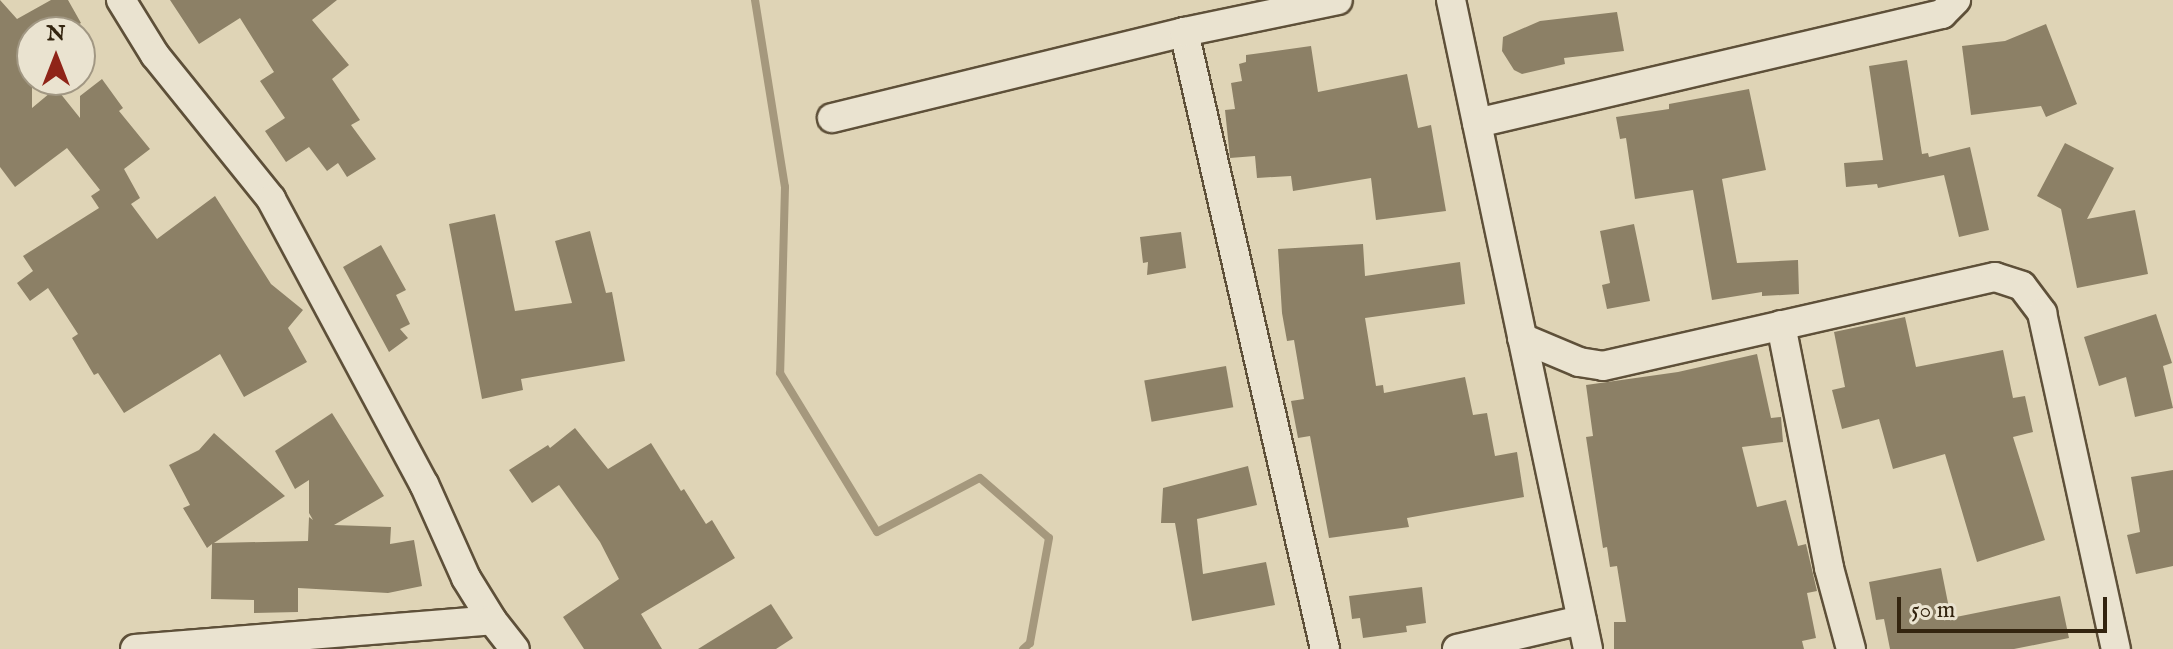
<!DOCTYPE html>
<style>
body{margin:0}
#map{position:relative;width:2173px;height:649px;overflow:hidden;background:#dfd4b6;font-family:"IM FELL English",serif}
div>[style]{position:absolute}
.stream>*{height:8px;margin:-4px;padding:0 4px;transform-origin:4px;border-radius:4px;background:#a5987d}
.building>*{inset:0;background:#8c8066;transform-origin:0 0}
.roads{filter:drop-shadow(2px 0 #5e5039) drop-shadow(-2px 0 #5e5039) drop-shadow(0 2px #5e5039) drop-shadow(0 -2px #5e5039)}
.street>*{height:28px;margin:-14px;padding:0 14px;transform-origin:14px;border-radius:14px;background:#eae3d0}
span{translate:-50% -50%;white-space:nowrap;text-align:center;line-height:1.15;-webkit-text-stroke:8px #eae3d0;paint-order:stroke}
.north{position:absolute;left:16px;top:16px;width:80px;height:80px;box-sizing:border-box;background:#eae3d0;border:2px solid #a19783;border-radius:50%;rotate:0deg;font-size:22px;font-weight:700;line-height:32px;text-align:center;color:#33240f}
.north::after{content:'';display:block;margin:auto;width:28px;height:36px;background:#8f2418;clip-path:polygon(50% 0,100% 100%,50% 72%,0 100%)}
.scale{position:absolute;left:1897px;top:597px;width:210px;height:36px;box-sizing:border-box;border:4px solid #33240f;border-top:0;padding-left:10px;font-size:24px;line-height:28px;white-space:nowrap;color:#33240f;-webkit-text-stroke:6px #eae3d0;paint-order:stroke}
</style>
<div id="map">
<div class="stream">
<div style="left:755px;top:0;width:189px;rotate:80.9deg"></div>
<div style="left:785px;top:187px;width:186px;rotate:91.5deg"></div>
<div style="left:780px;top:373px;width:186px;rotate:58.6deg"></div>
<div style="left:877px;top:532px;width:116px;rotate:-27.7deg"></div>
<div style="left:980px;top:478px;width:91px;rotate:41deg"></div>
<div style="left:1049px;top:538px;width:107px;rotate:100.3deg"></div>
<div style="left:1030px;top:643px;width:9px;rotate:139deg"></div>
</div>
<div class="building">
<div style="clip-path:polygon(0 0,17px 19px,51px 0,68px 0,81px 23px,65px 32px,32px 32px,32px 108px,56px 88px,80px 118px,80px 96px,102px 79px,123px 108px,119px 111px,150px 149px,124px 169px,140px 198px,131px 204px,157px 239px,215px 196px,271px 284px,303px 310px,288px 328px,307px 362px,244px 397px,220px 354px,124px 413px,98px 373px,94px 375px,72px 338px,78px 334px,48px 288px,30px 301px,17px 283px,33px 271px,23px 256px,99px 208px,91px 196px,100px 190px,67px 148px,15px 187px,0 167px)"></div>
<div style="clip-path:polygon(170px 0,337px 0,312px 20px,349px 65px,332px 79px,360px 120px,351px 125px,376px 159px,347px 177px,338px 163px,327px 171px,309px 147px,286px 162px,265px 131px,285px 118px,260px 81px,274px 72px,240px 18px,199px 44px)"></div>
<div style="clip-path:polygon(1617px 12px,1624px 51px,1564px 58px,1565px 64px,1522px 74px,1514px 70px,1502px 51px,1503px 37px,1540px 21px)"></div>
<div style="clip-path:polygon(2046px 24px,2077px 104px,2046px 117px,2041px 106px,1971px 115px,1962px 46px,2005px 41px)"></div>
<div style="clip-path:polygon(1311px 46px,1318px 92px,1407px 74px,1418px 128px,1431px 125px,1446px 211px,1376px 220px,1371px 178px,1293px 191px,1291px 176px,1257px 178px,1255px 156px,1230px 158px,1225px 110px,1235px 109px,1231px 83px,1242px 81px,1239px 64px,1246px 62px,1246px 55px)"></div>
<div style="clip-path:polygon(1907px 60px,1922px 154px,1928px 153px,1929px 157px,1970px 147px,1989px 230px,1959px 237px,1944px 175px,1878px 188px,1877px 184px,1846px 187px,1844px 163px,1883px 160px,1869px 66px)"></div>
<div style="clip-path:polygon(1749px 89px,1766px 170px,1722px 179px,1737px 263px,1798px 260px,1799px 294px,1762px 296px,1762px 292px,1712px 300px,1693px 190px,1635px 199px,1626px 138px,1620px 139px,1616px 117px,1669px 109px,1669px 104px)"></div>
<div style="clip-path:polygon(2065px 143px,2114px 168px,2087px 219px,2135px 210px,2148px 274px,2077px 288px,2061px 209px,2037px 196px)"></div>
<div style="clip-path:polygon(495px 214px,515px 311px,572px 303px,555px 241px,590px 231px,606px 293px,612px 292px,625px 361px,521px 379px,523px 390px,482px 399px,449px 224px)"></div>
<div style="clip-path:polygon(1634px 224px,1650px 301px,1607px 309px,1602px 285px,1610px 283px,1600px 231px)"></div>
<div style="clip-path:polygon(1181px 232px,1186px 268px,1147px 275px,1148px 262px,1143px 263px,1140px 237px)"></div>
<div style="clip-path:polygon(1363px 244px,1365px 276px,1460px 262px,1465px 304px,1365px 318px,1376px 386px,1383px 385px,1384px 393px,1465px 377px,1473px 415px,1487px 413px,1495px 456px,1517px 452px,1524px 497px,1407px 518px,1409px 527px,1329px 538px,1310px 436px,1298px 438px,1291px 401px,1304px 399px,1294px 340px,1287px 341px,1282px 313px,1278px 249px)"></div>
<div style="clip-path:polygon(381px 245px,406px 290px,396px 295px,410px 324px,400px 329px,408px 338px,389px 352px,343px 267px)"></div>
<div style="clip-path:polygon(2156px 314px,2172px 363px,2163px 366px,2173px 408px,2135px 417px,2126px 377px,2099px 386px,2084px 337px)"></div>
<div style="clip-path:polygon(1905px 317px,1916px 367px,2003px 350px,2013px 398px,2025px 396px,2033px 432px,2013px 437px,2045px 540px,1977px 562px,1945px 454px,1893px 469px,1879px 419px,1842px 429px,1832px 390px,1845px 387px,1834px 332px)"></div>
<div style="clip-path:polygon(1757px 354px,1771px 418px,1781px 417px,1783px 442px,1742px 447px,1757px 507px,1786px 500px,1798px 546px,1806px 544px,1817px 591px,1807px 593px,1816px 638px,1802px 641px,1804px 649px,1614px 649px,1614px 622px,1626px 622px,1617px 566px,1610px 567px,1607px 547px,1603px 548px,1586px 437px,1593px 436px,1586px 385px,1678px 372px)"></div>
<div style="left:1226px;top:366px;width:42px;height:83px;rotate:80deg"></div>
<div style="clip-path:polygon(332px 413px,384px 496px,334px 525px,391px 527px,390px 544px,414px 540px,422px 586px,388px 593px,298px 588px,298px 612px,254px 613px,254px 600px,211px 599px,212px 544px,207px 548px,183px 508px,190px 505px,169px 465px,199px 450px,214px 433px,285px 496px,214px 543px,308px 541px,309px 517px,313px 520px,309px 513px,309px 480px,295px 489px,275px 451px)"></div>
<div style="clip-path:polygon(575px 428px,608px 469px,651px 443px,681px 491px,684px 489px,706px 524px,712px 520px,735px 558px,641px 614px,662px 649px,584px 649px,563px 617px,619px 579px,600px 542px,559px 485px,532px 503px,509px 470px,548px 445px,550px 448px)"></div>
<div style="clip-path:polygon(1248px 466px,1257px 505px,1197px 519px,1203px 574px,1266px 562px,1275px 605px,1192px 621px,1175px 523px,1161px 523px,1163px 488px)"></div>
<div style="clip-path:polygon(2173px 470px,2173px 566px,2136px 574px,2127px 535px,2140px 532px,2131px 477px)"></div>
<div style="clip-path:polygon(1941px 568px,1951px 618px,2060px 596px,2069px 638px,2014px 649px,1890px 649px,1884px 619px,1876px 620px,1869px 582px)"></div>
<div style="clip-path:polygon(1422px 587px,1426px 623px,1406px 626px,1407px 632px,1363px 638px,1360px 618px,1352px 619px,1349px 596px)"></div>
<div style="clip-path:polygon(771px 604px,793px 638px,776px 649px,698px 649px)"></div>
</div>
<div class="roads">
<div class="street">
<div style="left:121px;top:0;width:65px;rotate:58.3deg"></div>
<div style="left:155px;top:55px;width:185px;rotate:51.1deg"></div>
<div style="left:271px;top:199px;width:323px;rotate:61.8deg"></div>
<div style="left:424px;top:484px;width:103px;rotate:65.9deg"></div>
<div style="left:466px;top:578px;width:49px;rotate:58.2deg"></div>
<div style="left:1451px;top:0;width:663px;rotate:78.08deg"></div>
<div style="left:1184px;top:32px;width:633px;rotate:77.13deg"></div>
<div style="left:832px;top:118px;width:362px;rotate:-13.7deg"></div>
<div style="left:1184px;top:32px;width:157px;rotate:-11.7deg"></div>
<div style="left:1477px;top:123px;width:478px;rotate:-13.2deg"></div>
<div style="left:1942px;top:14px;width:20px;rotate:-45deg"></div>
<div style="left:1781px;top:325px;width:248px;rotate:78.8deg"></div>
<div style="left:1829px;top:568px;width:84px;rotate:74.8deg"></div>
<div style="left:1522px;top:338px;width:62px;rotate:22.8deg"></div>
<div style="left:1579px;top:362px;width:24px;rotate:9deg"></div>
<div style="left:1603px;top:366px;width:402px;rotate:-12.8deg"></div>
<div style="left:1995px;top:277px;width:28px;rotate:18deg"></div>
<div style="left:2022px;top:286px;width:34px;rotate:53deg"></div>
<div style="left:2042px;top:313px;width:344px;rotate:77.6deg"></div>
<div style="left:135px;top:649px;width:358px;rotate:-4.6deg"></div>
<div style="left:492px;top:620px;width:37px;rotate:52deg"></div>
<div style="left:1457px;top:649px;width:128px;rotate:-13.1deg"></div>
</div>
</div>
<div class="north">N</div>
<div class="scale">50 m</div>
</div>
